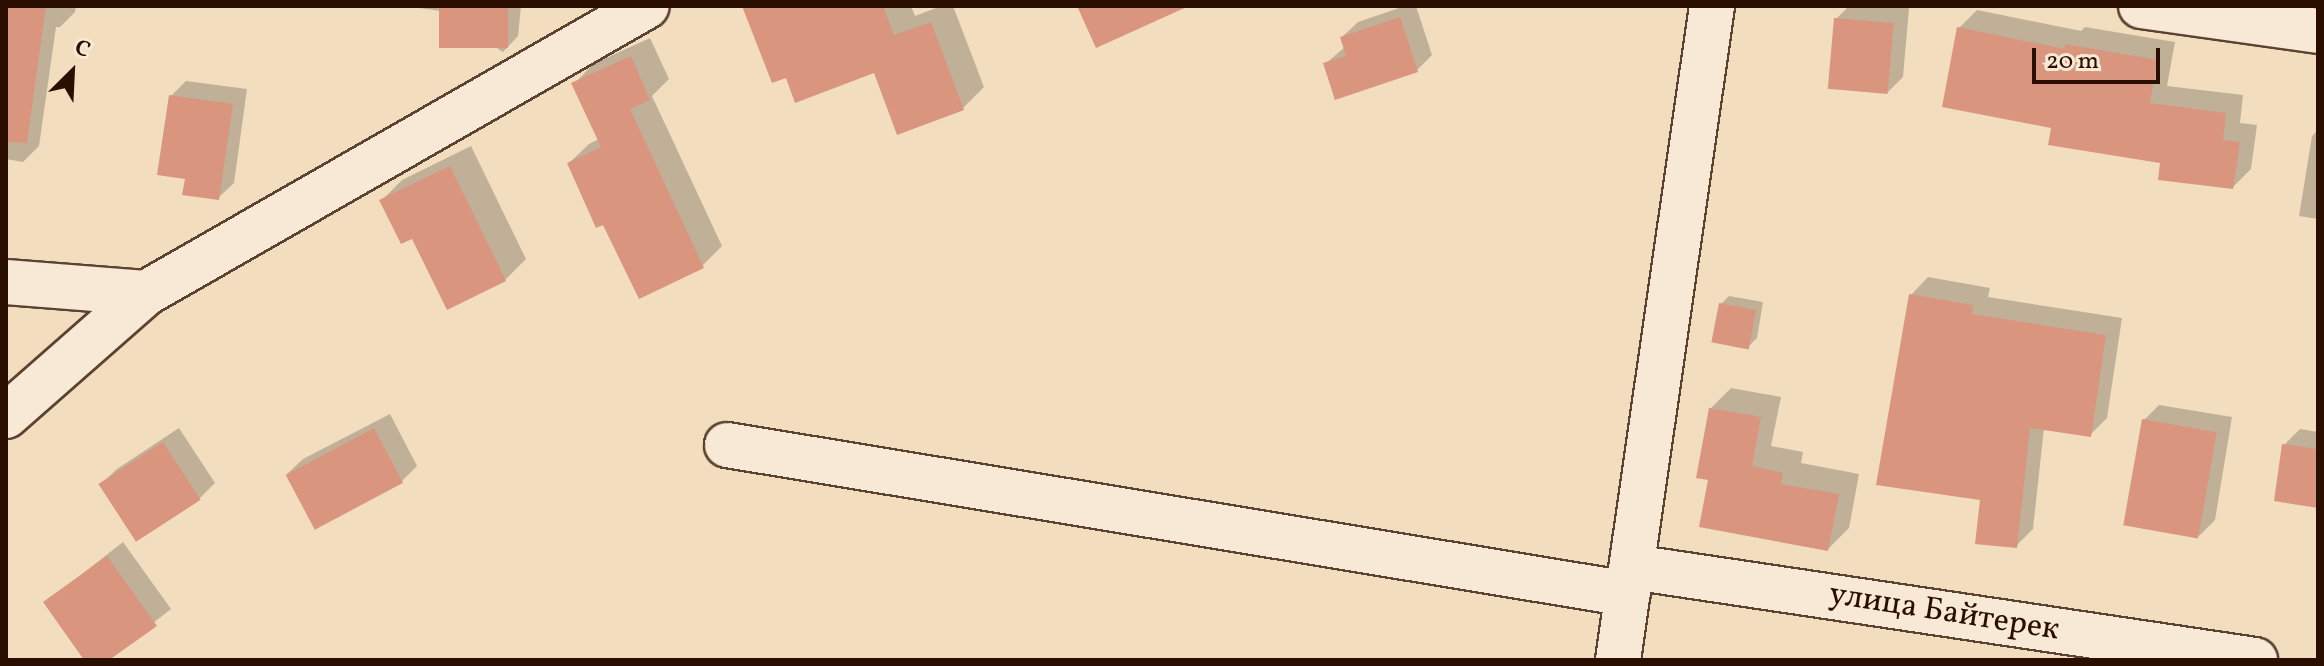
<!DOCTYPE html>
<meta charset="utf-8">
<style>
body{margin:0}
#map{position:relative;width:2324px;height:666px;overflow:hidden;background:#f2ddbf;font-family:Vollkorn,serif}
div>[style]{position:absolute}
.shadow>*{inset:0;background:#0003}
.building>*{inset:0;background:#d9957e;transform-origin:0 0}
.roads{filter:drop-shadow(2px 0 #5c4230) drop-shadow(-2px 0 #5c4230) drop-shadow(0 2px #5c4230) drop-shadow(0 -2px #5c4230)}
.minor>*{height:44px;margin:-22px;padding:0 22px;transform-origin:22px;border-radius:22px;background:#f7e9d5}
span{translate:-50% -50%;white-space:nowrap;text-align:center;line-height:1.15;-webkit-text-stroke:6px #f7e9d5;paint-order:stroke}
.street-label{font-size:32px;color:#2a0f00}
.frame{position:absolute;inset:0;border:8px solid #2a0f00;pointer-events:none}
.north{position:absolute;left:32px;top:32px;width:80px;height:80px;-webkit-text-stroke:6px #f7e9d5;paint-order:stroke;rotate:24deg;font-size:22px;font-weight:700;line-height:32px;text-align:center;color:#2a0f00}
.north::after{content:'';display:block;margin:auto;width:28px;height:36px;background:#2a0f00;clip-path:polygon(50% 0,100% 100%,50% 72%,0 100%)}
.scale{position:absolute;left:2032px;top:48px;width:128px;height:36px;box-sizing:border-box;border:4px solid #2a0f00;border-top:0;padding-left:10px;font-size:24px;line-height:28px;white-space:nowrap;color:#2a0f00;-webkit-text-stroke:6px #f7e9d5;paint-order:stroke}
</style>
<div id="map">
<div class="shadow">
<div style="clip-path:polygon(6px 6px,76px 6px,75px 12px,60px 27px,56px 27px,39px 146px,23px 162px,6px 159px)"></div>
<div style="clip-path:polygon(406px 6px,521px 6px,518px 36px,503px 52px,440px 11px)"></div>
<div style="clip-path:polygon(745px 6px,911px 6px,915px 16px,941px 6px,953px 6px,984px 87px,963px 108px,875px 71px,787px 75px)"></div>
<div style="clip-path:polygon(1405px 6px,1416px 6px,1432px 55px,1417px 70px,1325px 64px,1345px 47px,1342px 37px,1358px 22px)"></div>
<div style="clip-path:polygon(1849px 6px,1909px 8px,1903px 77px,1888px 92px,1836px 19px)"></div>
<div style="clip-path:polygon(1977px 10px,2081px 31px,2085px 27px,2175px 42px,2167px 86px,2243px 95px,2240px 123px,2257px 125px,2251px 169px,2233px 187px,2054px 127px,1959px 28px)"></div>
<div style="clip-path:polygon(650px 38px,669px 79px,652px 96px,722px 246px,702px 266px,604px 222px,569px 163px,589px 144px,599px 139px,574px 84px,593px 64px)"></div>
<div style="clip-path:polygon(186px 81px,247px 89px,234px 183px,218px 198px,187px 177px,171px 96px)"></div>
<div style="clip-path:polygon(2318px 130px,2318px 219px,2299px 216px,2312px 136px)"></div>
<div style="clip-path:polygon(471px 146px,526px 259px,505px 280px,381px 201px,402px 180px)"></div>
<div style="clip-path:polygon(1928px 277px,1990px 288px,1988px 297px,2122px 318px,2107px 418px,2090px 435px,2044px 428px,2033px 529px,2016px 546px,1982px 499px,1911px 295px)"></div>
<div style="clip-path:polygon(1729px 296px,1763px 302px,1757px 338px,1749px 346px,1721px 304px)"></div>
<div style="clip-path:polygon(1731px 388px,1781px 397px,1771px 446px,1803px 452px,1801px 463px,1859px 474px,1849px 528px,1828px 549px,1710px 478px,1710px 409px)"></div>
<div style="clip-path:polygon(2159px 405px,2232px 417px,2215px 520px,2199px 536px,2144px 420px)"></div>
<div style="clip-path:polygon(390px 414px,417px 466px,402px 481px,287px 474px,303px 459px)"></div>
<div style="clip-path:polygon(179px 428px,215px 483px,200px 498px,101px 484px,117px 469px)"></div>
<div style="clip-path:polygon(2300px 429px,2318px 432px,2318px 506px,2284px 445px)"></div>
<div style="clip-path:polygon(123px 542px,171px 609px,106px 660px,87px 660px,45px 603px)"></div>
</div>
<div class="building">
<div style="clip-path:polygon(6px 6px,46px 6px,27px 143px,6px 142px)"></div>
<div style="left:439px;top:6px;width:69px;height:42px"></div>
<div style="clip-path:polygon(742px 6px,883px 6px,894px 35px,931px 22px,964px 110px,897px 135px,874px 73px,795px 103px,786px 78px,772px 83px)"></div>
<div style="clip-path:polygon(1077px 6px,1189px 6px,1096px 48px)"></div>
<div style="clip-path:polygon(1400px 17px,1418px 72px,1335px 100px,1323px 63px,1346px 56px,1340px 37px)"></div>
<div style="left:1834px;top:18px;width:60px;height:71px;rotate:5deg"></div>
<div style="clip-path:polygon(1957px 27px,2065px 49px,2065px 44px,2158px 60px,2150px 103px,2226px 113px,2223px 140px,2240px 142px,2233px 189px,2158px 180px,2160px 163px,2048px 145px,2051px 128px,1942px 107px)"></div>
<div style="clip-path:polygon(631px 56px,650px 100px,630px 109px,704px 268px,639px 299px,603px 225px,596px 228px,567px 163px,601px 147px,571px 83px)"></div>
<div style="clip-path:polygon(169px 95px,233px 104px,219px 200px,182px 195px,185px 179px,157px 175px)"></div>
<div style="clip-path:polygon(450px 166px,506px 281px,447px 310px,412px 239px,401px 244px,379px 200px)"></div>
<div style="clip-path:polygon(1909px 294px,1973px 305px,1972px 314px,2106px 335px,2091px 437px,2030px 428px,2017px 548px,1975px 544px,1980px 500px,1876px 485px)"></div>
<div style="left:1719px;top:303px;width:38px;height:40px;rotate:11deg"></div>
<div style="clip-path:polygon(1709px 408px,1761px 417px,1752px 466px,1783px 473px,1781px 484px,1839px 494px,1828px 551px,1699px 527px,1708px 480px,1696px 478px)"></div>
<div style="left:2142px;top:419px;width:76px;height:108px;rotate:10deg"></div>
<div style="left:374px;top:428px;width:62px;height:100px;rotate:62deg"></div>
<div style="left:163px;top:442px;width:69px;height:77px;rotate:57deg"></div>
<div style="clip-path:polygon(2282px 444px,2318px 449px,2318px 508px,2274px 501px)"></div>
<div style="clip-path:polygon(107px 556px,157px 626px,109px 660px,84px 660px,43px 602px)"></div>
</div>
<div class="roads">
<div class="minor">
<div style="left:2141px;top:6px;width:179px;rotate:8deg"></div>
<div style="left:6px;top:282px;width:140px;rotate:4.5deg"></div>
<div style="left:6px;top:416px;width:186px;rotate:-41.3deg"></div>
<div style="left:146px;top:293px;width:577px;rotate:-29.81deg"></div>
<div style="left:727px;top:445px;width:913px;rotate:9.39deg"></div>
<div style="left:1632px;top:567px;width:630px;rotate:8.49deg"></div>
<div style="left:1618px;top:660px;width:661px;rotate:-81.82deg"></div>
</div>
</div>
<div class="street-label">
<span style="left:1944px;top:613px;rotate:9deg">улица Байтерек</span>
</div>
<div class="frame"></div>
<div class="north">С</div>
<div class="scale">20 m</div>
</div>
